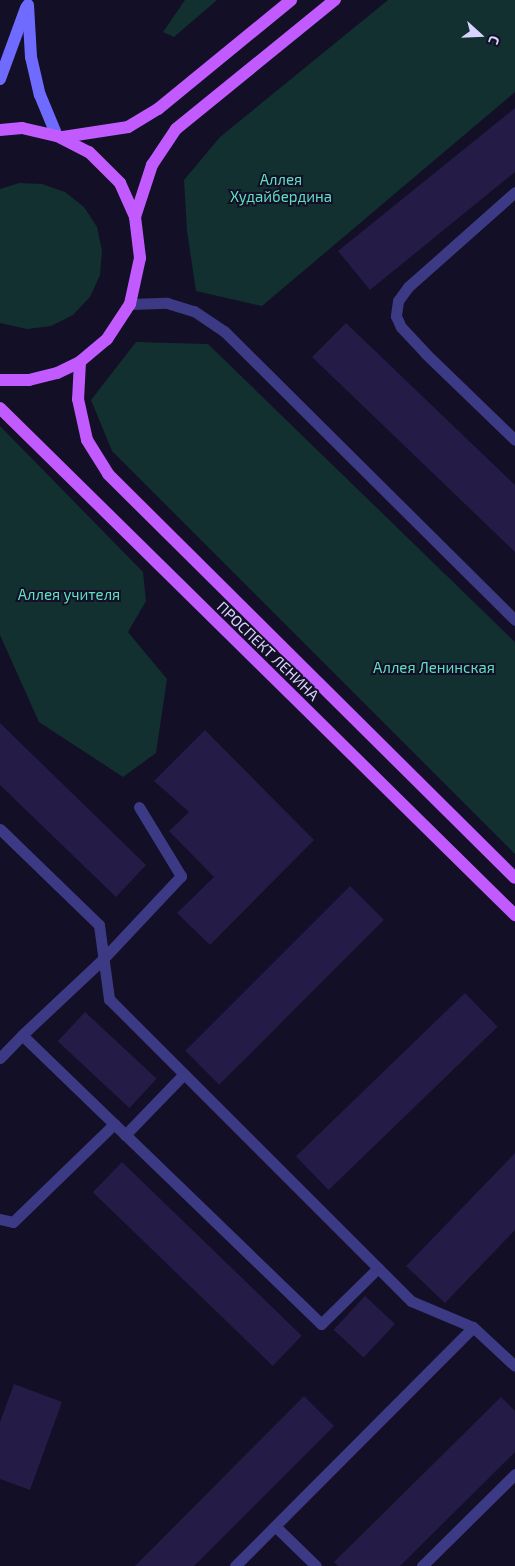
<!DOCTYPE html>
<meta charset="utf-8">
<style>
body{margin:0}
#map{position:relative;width:515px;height:1566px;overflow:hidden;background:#130f26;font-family:"Exo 2",sans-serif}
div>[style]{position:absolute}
.green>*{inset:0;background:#12302f}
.building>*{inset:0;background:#241b47;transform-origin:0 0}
.service>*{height:11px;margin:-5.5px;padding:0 5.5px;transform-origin:5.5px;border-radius:5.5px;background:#3d3a85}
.secondary>*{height:12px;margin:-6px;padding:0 6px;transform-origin:6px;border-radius:6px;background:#6f6bff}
.primary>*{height:12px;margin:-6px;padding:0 6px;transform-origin:6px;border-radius:6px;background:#c25bff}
span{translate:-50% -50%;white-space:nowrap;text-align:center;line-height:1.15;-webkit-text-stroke:4px #130f26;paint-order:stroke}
.park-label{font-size:15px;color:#5fe0c0}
.street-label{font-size:15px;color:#d9d4ff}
.north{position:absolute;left:455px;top:10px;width:50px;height:50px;-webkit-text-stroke:4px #130f26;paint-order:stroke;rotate:110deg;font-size:14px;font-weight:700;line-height:20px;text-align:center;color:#d9d4ff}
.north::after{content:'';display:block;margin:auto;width:18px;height:22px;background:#d9d4ff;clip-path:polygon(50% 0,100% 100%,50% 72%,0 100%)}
</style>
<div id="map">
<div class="green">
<div style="clip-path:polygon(185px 0,217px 0,174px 37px,163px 32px)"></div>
<div style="clip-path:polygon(388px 0,515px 0,515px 92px,262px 306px,196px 291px,187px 231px,184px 180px,220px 137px)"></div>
<div style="clip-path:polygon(19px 183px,42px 184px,65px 192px,84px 207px,97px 227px,102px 251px,100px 275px,90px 297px,73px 315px,51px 326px,27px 329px,0 323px,0 189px)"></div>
<div style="clip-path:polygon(136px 342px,208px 344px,515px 642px,515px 854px,112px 451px,91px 400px)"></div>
<div style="clip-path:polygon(0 426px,143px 572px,146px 601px,128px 632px,167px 679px,156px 753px,123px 777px,39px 722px,0 635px)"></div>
</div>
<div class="building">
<div style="clip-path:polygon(515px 108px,515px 172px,370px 290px,338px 251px)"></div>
<div style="clip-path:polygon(346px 323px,515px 485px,515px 552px,312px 357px)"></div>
<div style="clip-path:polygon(0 723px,146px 865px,116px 897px,0 785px)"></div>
<div style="clip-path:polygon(205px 730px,314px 840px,210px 945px,177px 913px,214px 877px,169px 831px,189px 812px,154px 781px)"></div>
<div style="left:350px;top:886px;width:48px;height:233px;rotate:45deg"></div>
<div style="left:465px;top:993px;width:47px;height:235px;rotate:46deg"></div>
<div style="left:85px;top:1012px;width:98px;height:40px;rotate:43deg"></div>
<div style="clip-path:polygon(515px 1153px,515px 1230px,445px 1303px,406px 1266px)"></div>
<div style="left:122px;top:1162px;width:250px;height:42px;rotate:44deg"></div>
<div style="left:365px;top:1296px;width:41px;height:46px;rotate:43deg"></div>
<div style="clip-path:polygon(14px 1384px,62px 1402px,30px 1490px,0 1479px,0 1422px)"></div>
<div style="clip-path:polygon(304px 1396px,334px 1426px,194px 1566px,135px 1566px)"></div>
<div style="clip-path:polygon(501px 1397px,515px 1411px,515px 1452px,400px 1566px,338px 1566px,334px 1562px)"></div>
</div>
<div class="service">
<div style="left:515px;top:192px;width:143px;rotate:138.4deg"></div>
<div style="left:408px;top:287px;width:17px;rotate:126deg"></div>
<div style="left:398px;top:301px;width:15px;rotate:98deg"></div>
<div style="left:396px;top:316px;width:12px;rotate:66deg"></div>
<div style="left:401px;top:327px;width:35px;rotate:47deg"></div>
<div style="left:425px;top:353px;width:125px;rotate:44deg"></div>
<div style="left:130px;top:304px;width:37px;rotate:-2deg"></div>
<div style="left:167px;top:303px;width:28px;rotate:17deg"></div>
<div style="left:194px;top:311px;width:36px;rotate:34deg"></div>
<div style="left:224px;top:331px;width:410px;rotate:44.8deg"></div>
<div style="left:139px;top:807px;width:81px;rotate:58.7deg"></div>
<div style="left:181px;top:876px;width:114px;rotate:133.2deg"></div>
<div style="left:103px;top:959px;width:111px;rotate:136.8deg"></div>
<div style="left:22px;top:1035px;width:416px;rotate:44deg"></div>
<div style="left:321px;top:1324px;width:80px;rotate:-44.5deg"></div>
<div style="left:0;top:829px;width:138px;rotate:44.1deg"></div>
<div style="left:99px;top:925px;width:75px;rotate:82.3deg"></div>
<div style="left:109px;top:999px;width:427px;rotate:45deg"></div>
<div style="left:411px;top:1301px;width:67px;rotate:22.8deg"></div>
<div style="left:473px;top:1327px;width:57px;rotate:42.9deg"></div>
<div style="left:0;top:1058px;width:32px;rotate:-46deg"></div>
<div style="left:125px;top:1135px;width:85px;rotate:-46deg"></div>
<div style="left:0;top:1219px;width:13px;rotate:13deg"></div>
<div style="left:13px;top:1222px;width:141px;rotate:-44.1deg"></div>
<div style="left:275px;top:1526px;width:57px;rotate:44.3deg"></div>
<div style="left:235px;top:1566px;width:337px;rotate:-45.1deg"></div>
<div style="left:422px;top:1566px;width:131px;rotate:-44.7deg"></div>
</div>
<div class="secondary">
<div style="left:28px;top:5px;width:52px;rotate:86.7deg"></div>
<div style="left:31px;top:57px;width:39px;rotate:77deg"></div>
<div style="left:40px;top:95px;width:44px;rotate:67.5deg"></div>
<div style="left:0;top:79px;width:76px;rotate:-69.9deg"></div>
</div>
<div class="primary">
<div style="left:0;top:130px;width:22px;rotate:-5deg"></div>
<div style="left:22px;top:128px;width:36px;rotate:13deg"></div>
<div style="left:57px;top:136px;width:36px;rotate:27deg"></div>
<div style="left:89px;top:152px;width:44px;rotate:45deg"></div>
<div style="left:120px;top:183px;width:37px;rotate:66deg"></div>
<div style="left:135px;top:217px;width:41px;rotate:83deg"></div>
<div style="left:140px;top:258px;width:47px;rotate:102.3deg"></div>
<div style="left:130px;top:304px;width:42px;rotate:123.3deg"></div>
<div style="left:107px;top:339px;width:35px;rotate:140deg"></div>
<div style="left:80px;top:362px;width:25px;rotate:154deg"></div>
<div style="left:57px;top:373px;width:29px;rotate:166deg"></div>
<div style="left:29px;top:380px;width:29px;rotate:180deg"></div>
<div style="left:63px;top:137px;width:66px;rotate:-8.7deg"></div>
<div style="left:128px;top:127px;width:35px;rotate:-31deg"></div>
<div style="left:158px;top:109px;width:172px;rotate:-39.3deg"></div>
<div style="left:135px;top:217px;width:55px;rotate:-71.9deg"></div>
<div style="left:152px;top:165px;width:43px;rotate:-56.3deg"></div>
<div style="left:176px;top:129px;width:205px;rotate:-39.1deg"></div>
<div style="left:80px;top:362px;width:37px;rotate:93deg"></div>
<div style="left:78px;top:399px;width:42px;rotate:77.6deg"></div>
<div style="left:87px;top:440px;width:40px;rotate:58deg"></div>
<div style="left:108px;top:474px;width:573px;rotate:44.79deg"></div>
<div style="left:0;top:408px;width:723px;rotate:44.55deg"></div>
</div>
<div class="park-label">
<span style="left:281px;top:188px">Аллея<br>Худайбердина</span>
<span style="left:69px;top:595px">Аллея учителя</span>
<span style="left:434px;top:668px">Аллея Ленинская</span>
</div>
<div class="street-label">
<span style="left:268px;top:651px;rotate:44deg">ПРОСПЕКТ ЛЕНИНА</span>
</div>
<div class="north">С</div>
</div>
